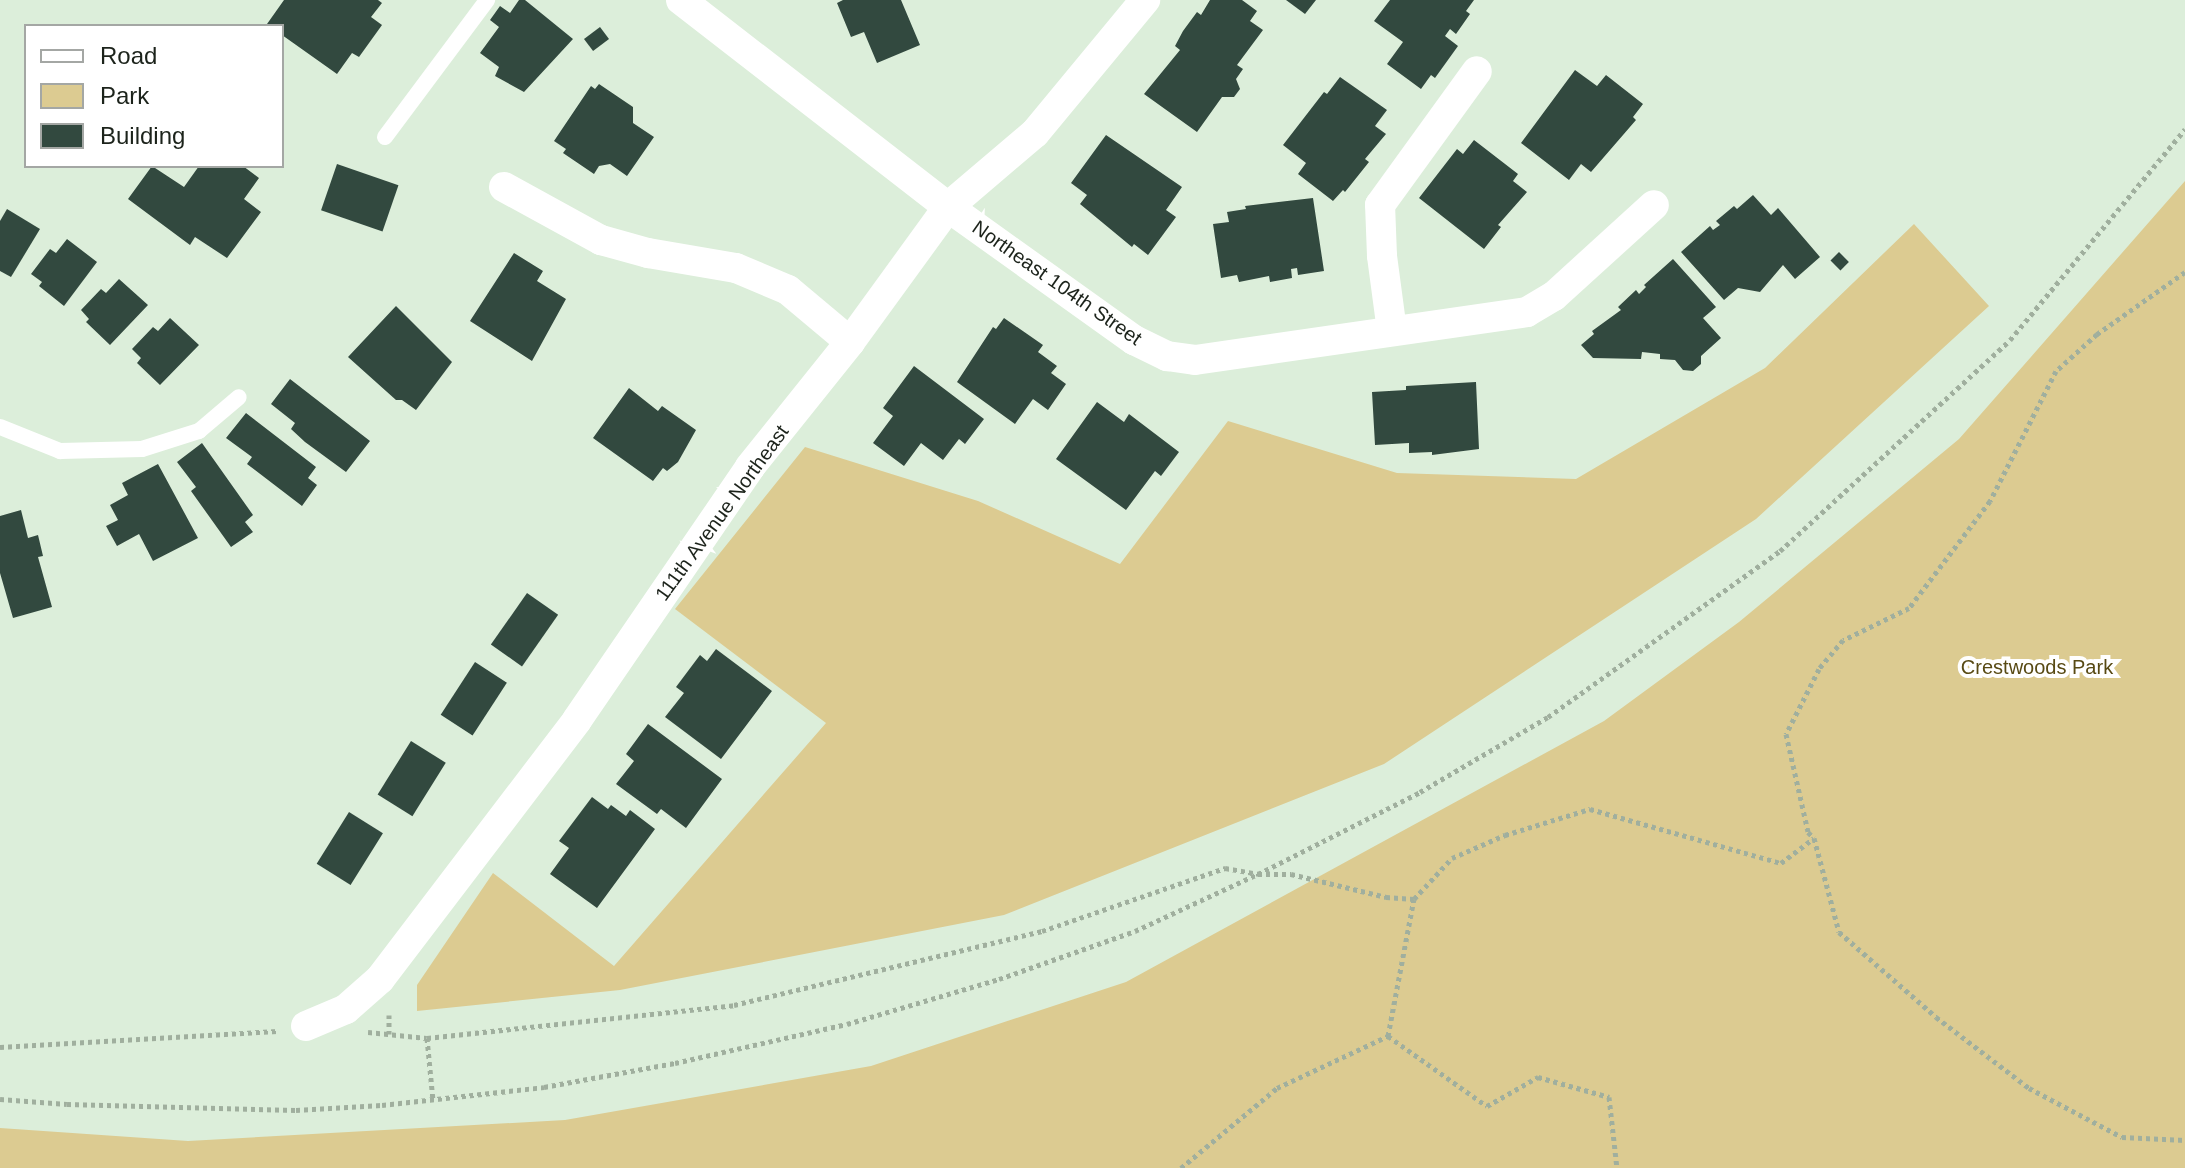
<!DOCTYPE html>
<style>
body{margin:0}
#map{position:relative;width:2185px;height:1168px;overflow:hidden;background:#dceeda;font-family:Helvetica,sans-serif}
div>[style]{position:absolute}
.green>*{inset:0;background:#dccb91}
.building>*{inset:0;background:#32493f;transform-origin:0 0}
.path>*{height:5px;margin-top:-2.5px;transform-origin:0;background:repeating-linear-gradient(90deg,#a0af9e 0 4px,transparent 0 8px)}
.service>*{height:16px;margin:-8px;padding:0 8px;transform-origin:8px;border-radius:8px;background:#fff}
.minor>*{height:30px;margin:-15px;padding:0 15px;transform-origin:15px;border-radius:15px;background:#fff}
span{translate:-50% -50%;white-space:nowrap;text-align:center;line-height:1.15;-webkit-text-stroke:8px #fff;paint-order:stroke}
.street-label{font-size:20px;color:#1c231b}
.park-label{font-size:20px;color:#584a14}
.legend{position:absolute;left:24px;top:24px;width:260px;height:144px;box-sizing:border-box;background:#fff;border:2px solid #a4a7a4;margin:0;padding:10px 14px;list-style:none;font-size:24px;color:#1c231b}
.legend li{display:flex;align-items:center;gap:16px;height:40px}
.legend b{width:40px;border:2px solid #a4a7a4}
</style>
<div id="map">
<div class="green">
<div style="clip-path:polygon(2185px 181px,2185px 1168px,0 1168px,0 1128px,188px 1141px,565px 1120px,871px 1066px,1126px 982px,1604px 721px,1739px 622px,1959px 439px)"></div>
<div style="clip-path:polygon(1914px 224px,1989px 306px,1756px 519px,1384px 764px,1004px 915px,620px 990px,417px 1011px,417px 985px,493px 873px,614px 966px,826px 723px,675px 609px,805px 447px,978px 501px,1120px 564px,1228px 421px,1397px 473px,1576px 479px,1765px 368px)"></div>
</div>
<div class="building">
<div style="clip-path:polygon(284px 0,378px 0,382px 3px,371px 17px,382px 25px,359px 57px,352px 53px,337px 74px,282px 35px,282px 26px,267px 24px)"></div>
<div style="clip-path:polygon(519px 0,525px 0,573px 39px,524px 92px,495px 76px,499px 67px,480px 53px,499px 27px,490px 20px,500px 6px,510px 13px)"></div>
<div style="clip-path:polygon(843px 0,901px 0,920px 45px,877px 63px,864px 32px,851px 37px,837px 3px)"></div>
<div style="clip-path:polygon(1210px 0,1242px 0,1257px 11px,1250px 21px,1263px 30px,1237px 65px,1243px 69px,1236px 79px,1240px 89px,1234px 97px,1222px 97px,1197px 132px,1144px 94px,1180px 50px,1175px 46px,1183px 31px,1197px 12px,1201px 15px)"></div>
<div style="clip-path:polygon(1286px 0,1316px 0,1305px 14px)"></div>
<div style="clip-path:polygon(1390px 0,1474px 0,1466px 11px,1470px 14px,1456px 34px,1450px 29px,1445px 36px,1458px 46px,1435px 78px,1431px 75px,1421px 89px,1387px 64px,1403px 42px,1374px 21px)"></div>
<div style="left:600px;top:27px;width:15px;height:20px;rotate:53deg"></div>
<div style="clip-path:polygon(1575px 70px,1597px 86px,1606px 75px,1643px 104px,1633px 117px,1636px 120px,1591px 172px,1581px 164px,1569px 180px,1521px 143px)"></div>
<div style="clip-path:polygon(1340px 77px,1387px 110px,1375px 126px,1386px 134px,1365px 159px,1369px 162px,1345px 192px,1343px 190px,1333px 201px,1298px 174px,1306px 163px,1283px 145px,1324px 92px,1327px 94px)"></div>
<div style="clip-path:polygon(599px 84px,633px 107px,633px 123px,654px 137px,627px 176px,610px 164px,599px 166px,594px 174px,563px 153px,566px 149px,554px 141px,591px 86px,595px 89px)"></div>
<div style="clip-path:polygon(1106px 135px,1182px 187px,1166px 210px,1176px 217px,1148px 255px,1134px 244px,1132px 247px,1080px 204px,1087px 195px,1071px 183px)"></div>
<div style="clip-path:polygon(1474px 140px,1518px 174px,1513px 181px,1527px 192px,1498px 225px,1501px 227px,1484px 249px,1419px 198px,1457px 149px,1463px 154px)"></div>
<div style="left:337px;top:164px;width:65px;height:49px;rotate:19deg"></div>
<div style="clip-path:polygon(152px 166px,184px 187px,199px 166px,243px 166px,259px 178px,244px 199px,261px 212px,227px 258px,195px 237px,190px 245px,128px 199px)"></div>
<div style="clip-path:polygon(1753px 195px,1771px 215px,1778px 208px,1820px 257px,1795px 279px,1783px 265px,1760px 292px,1738px 288px,1724px 300px,1681px 252px,1710px 226px,1713px 230px,1720px 225px,1716px 221px,1734px 206px,1737px 209px)"></div>
<div style="clip-path:polygon(1313px 198px,1324px 271px,1298px 275px,1297px 268px,1291px 269px,1292px 278px,1270px 282px,1269px 276px,1239px 282px,1237px 275px,1221px 278px,1213px 224px,1229px 222px,1227px 212px,1246px 209px,1245px 206px)"></div>
<div style="clip-path:polygon(7px 209px,40px 229px,11px 277px,0 271px,0 221px)"></div>
<div style="clip-path:polygon(67px 239px,97px 262px,64px 306px,39px 286px,42px 282px,31px 274px,50px 249px,56px 253px)"></div>
<div style="left:1839px;top:252px;width:14px;height:12px;rotate:45deg"></div>
<div style="clip-path:polygon(514px 253px,543px 271px,537px 281px,566px 299px,532px 361px,470px 321px)"></div>
<div style="clip-path:polygon(1673px 259px,1716px 307px,1703px 318px,1721px 338px,1701px 356px,1701px 364px,1693px 371px,1683px 370px,1675px 360px,1660px 359px,1660px 354px,1642px 352px,1641px 359px,1593px 358px,1581px 345px,1594px 334px,1592px 331px,1621px 310px,1618px 307px,1636px 290px,1639px 294px,1646px 287px,1644px 285px)"></div>
<div style="clip-path:polygon(119px 279px,148px 305px,110px 345px,86px 322px,89px 319px,81px 310px,101px 289px,106px 293px)"></div>
<div style="clip-path:polygon(396px 306px,452px 362px,416px 410px,402px 400px,396px 400px,348px 357px)"></div>
<div style="clip-path:polygon(170px 318px,199px 345px,160px 385px,137px 363px,141px 358px,132px 349px,153px 327px,158px 331px)"></div>
<div style="clip-path:polygon(1004px 318px,1043px 345px,1038px 352px,1057px 366px,1051px 373px,1066px 384px,1048px 410px,1033px 399px,1015px 424px,957px 382px,993px 327px,996px 329px)"></div>
<div style="clip-path:polygon(914px 366px,984px 419px,965px 444px,959px 439px,943px 460px,921px 443px,904px 466px,873px 443px,893px 416px,883px 408px)"></div>
<div style="clip-path:polygon(290px 379px,370px 441px,346px 472px,305px 442px,291px 429px,295px 423px,271px 404px)"></div>
<div style="clip-path:polygon(1476px 382px,1479px 449px,1432px 455px,1432px 452px,1409px 453px,1409px 443px,1375px 445px,1372px 392px,1406px 390px,1406px 386px)"></div>
<div style="clip-path:polygon(629px 388px,658px 411px,662px 406px,696px 430px,678px 462px,667px 471px,663px 468px,653px 481px,593px 438px)"></div>
<div style="clip-path:polygon(1097px 402px,1124px 422px,1129px 414px,1179px 452px,1161px 476px,1155px 471px,1126px 510px,1056px 459px)"></div>
<div style="clip-path:polygon(246px 413px,316px 467px,308px 478px,317px 485px,302px 506px,247px 464px,252px 457px,226px 438px)"></div>
<div style="clip-path:polygon(202px 443px,253px 515px,245px 522px,253px 532px,231px 547px,191px 491px,196px 487px,177px 462px)"></div>
<div style="clip-path:polygon(158px 464px,198px 538px,153px 561px,139px 534px,117px 546px,106px 526px,118px 520px,110px 505px,128px 495px,122px 483px)"></div>
<div style="clip-path:polygon(21px 510px,28px 538px,38px 535px,43px 556px,38px 557px,52px 607px,13px 618px,0 573px,0 516px)"></div>
<div style="left:527px;top:593px;width:38px;height:63px;rotate:35deg"></div>
<div style="clip-path:polygon(716px 649px,772px 691px,721px 759px,665px 717px,684px 693px,676px 687px,700px 655px,707px 661px)"></div>
<div style="left:475px;top:662px;width:38px;height:63px;rotate:33deg"></div>
<div style="clip-path:polygon(648px 724px,722px 779px,686px 828px,661px 809px,657px 814px,616px 784px,634px 761px,626px 754px)"></div>
<div style="left:411px;top:741px;width:41px;height:63px;rotate:32deg"></div>
<div style="clip-path:polygon(592px 797px,608px 809px,611px 805px,626px 816px,630px 810px,655px 829px,597px 908px,550px 874px,569px 848px,559px 841px)"></div>
<div style="left:349px;top:812px;width:40px;height:61px;rotate:32deg"></div>
</div>
<div class="path">
<div style="left:2185px;top:272px;width:108px;rotate:144.8deg"></div>
<div style="left:2097px;top:334px;width:55px;rotate:137.9deg"></div>
<div style="left:2056px;top:371px;width:146px;rotate:116.9deg"></div>
<div style="left:1990px;top:501px;width:134px;rotate:127.1deg"></div>
<div style="left:1909px;top:608px;width:73px;rotate:154.1deg"></div>
<div style="left:1843px;top:640px;width:38px;rotate:130deg"></div>
<div style="left:1819px;top:669px;width:73px;rotate:116.9deg"></div>
<div style="left:1786px;top:734px;width:100px;rotate:77.3deg"></div>
<div style="left:1808px;top:832px;width:8px;rotate:45deg"></div>
<div style="left:1814px;top:838px;width:97px;rotate:75.1deg"></div>
<div style="left:1839px;top:932px;width:129px;rotate:41.2deg"></div>
<div style="left:1936px;top:1017px;width:117px;rotate:37.4deg"></div>
<div style="left:2029px;top:1088px;width:105px;rotate:27.8deg"></div>
<div style="left:2122px;top:1137px;width:63px;rotate:2.7deg"></div>
<div style="left:368px;top:1032px;width:59px;rotate:5.8deg"></div>
<div style="left:427px;top:1038px;width:309px;rotate:-6.1deg"></div>
<div style="left:734px;top:1005px;width:317px;rotate:-13.5deg"></div>
<div style="left:1042px;top:931px;width:194px;rotate:-19deg"></div>
<div style="left:1225px;top:868px;width:34px;rotate:10deg"></div>
<div style="left:1258px;top:874px;width:33px"></div>
<div style="left:1291px;top:874px;width:98px;rotate:13.6deg"></div>
<div style="left:1386px;top:897px;width:28px;rotate:4deg"></div>
<div style="left:1414px;top:899px;width:56px;rotate:-47.2deg"></div>
<div style="left:1452px;top:858px;width:58px;rotate:-23.5deg"></div>
<div style="left:1505px;top:835px;width:89px;rotate:-17deg"></div>
<div style="left:1590px;top:809px;width:198px;rotate:15.8deg"></div>
<div style="left:1781px;top:863px;width:41px;rotate:-37.1deg"></div>
<div style="left:389px;top:1034px;width:19px;rotate:-90deg"></div>
<div style="left:1388px;top:1036px;width:121px;rotate:35.3deg"></div>
<div style="left:1487px;top:1106px;width:59px;rotate:-29.6deg"></div>
<div style="left:1538px;top:1077px;width:74px;rotate:15.7deg"></div>
<div style="left:1609px;top:1097px;width:71px;rotate:83.6deg"></div>
<div style="left:427px;top:1038px;width:62px;rotate:84.5deg"></div>
<div style="left:0;top:1047px;width:278px;rotate:-3.3deg"></div>
<div style="left:0;top:1099px;width:67px;rotate:4.3deg"></div>
<div style="left:67px;top:1104px;width:229px;rotate:1.5deg"></div>
<div style="left:296px;top:1110px;width:86px;rotate:-3.3deg"></div>
<div style="left:382px;top:1105px;width:163px;rotate:-6.3deg"></div>
<div style="left:544px;top:1087px;width:133px;rotate:-10.4deg"></div>
<div style="left:675px;top:1063px;width:176px;rotate:-12.8deg"></div>
<div style="left:847px;top:1024px;width:159px;rotate:-16.5deg"></div>
<div style="left:999px;top:979px;width:144px;rotate:-19.4deg"></div>
<div style="left:1135px;top:931px;width:136px;rotate:-24.9deg"></div>
<div style="left:1258px;top:874px;width:182px;rotate:-26.8deg"></div>
<div style="left:1420px;top:792px;width:148px;rotate:-30.4deg"></div>
<div style="left:1548px;top:717px;width:285px;rotate:-35.6deg"></div>
<div style="left:1780px;top:551px;width:312px;rotate:-42.5deg"></div>
<div style="left:2010px;top:340px;width:274px;rotate:-50.3deg"></div>
<div style="left:1181px;top:1168px;width:125px;rotate:-39.8deg"></div>
<div style="left:1277px;top:1088px;width:123px;rotate:-25.1deg"></div>
<div style="left:1388px;top:1036px;width:139px;rotate:-79.3deg"></div>
</div>
<div class="service">
<div style="left:385px;top:137px;width:171px;rotate:-53.3deg"></div>
<div style="left:0;top:427px;width:65px;rotate:21.8deg"></div>
<div style="left:60px;top:451px;width:82px;rotate:-1.4deg"></div>
<div style="left:142px;top:449px;width:60px;rotate:-17.5deg"></div>
<div style="left:199px;top:431px;width:52px;rotate:-40.4deg"></div>
</div>
<div class="minor">
<div style="left:681px;top:0;width:338px;rotate:37.8deg"></div>
<div style="left:948px;top:207px;width:229px;rotate:35.6deg"></div>
<div style="left:1134px;top:340px;width:37px;rotate:26deg"></div>
<div style="left:1167px;top:356px;width:28px;rotate:8deg"></div>
<div style="left:1195px;top:360px;width:335px;rotate:-8.2deg"></div>
<div style="left:1527px;top:312px;width:31px;rotate:-31deg"></div>
<div style="left:1554px;top:296px;width:135px;rotate:-42.3deg"></div>
<div style="left:504px;top:187px;width:111px;rotate:28.7deg"></div>
<div style="left:601px;top:240px;width:49px;rotate:15.5deg"></div>
<div style="left:648px;top:253px;width:89px;rotate:9.7deg"></div>
<div style="left:736px;top:268px;width:56px;rotate:22.9deg"></div>
<div style="left:788px;top:290px;width:81px;rotate:40deg"></div>
<div style="left:1392px;top:331px;width:76px;rotate:-97.6deg"></div>
<div style="left:1382px;top:256px;width:51px;rotate:-92.2deg"></div>
<div style="left:1380px;top:205px;width:165px;rotate:-54.1deg"></div>
<div style="left:306px;top:1026px;width:43px;rotate:-23deg"></div>
<div style="left:346px;top:1009px;width:45px;rotate:-41.4deg"></div>
<div style="left:380px;top:979px;width:325px;rotate:-52.7deg"></div>
<div style="left:577px;top:720px;width:306px;rotate:-55.6deg"></div>
<div style="left:750px;top:467px;width:160px;rotate:-51.3deg"></div>
<div style="left:850px;top:342px;width:167px;rotate:-54deg"></div>
<div style="left:948px;top:207px;width:114px;rotate:-40.4deg"></div>
<div style="left:1035px;top:133px;width:173px;rotate:-50.4deg"></div>
</div>
<div class="street-label">
<span style="left:1057px;top:283px;rotate:35deg">Northeast 104th Street</span>
<span style="left:722px;top:513px;rotate:-54deg">111th Avenue Northeast</span>
</div>
<div class="park-label">
<span style="left:2037px;top:667px">Crestwoods Park</span>
</div>
<ul class="legend">
<li><b style="height:10px;background:#fff"></b>Road</li>
<li><b style="height:22px;background:#dccb91"></b>Park</li>
<li><b style="height:22px;background:#32493f"></b>Building</li>
</ul>
</div>
